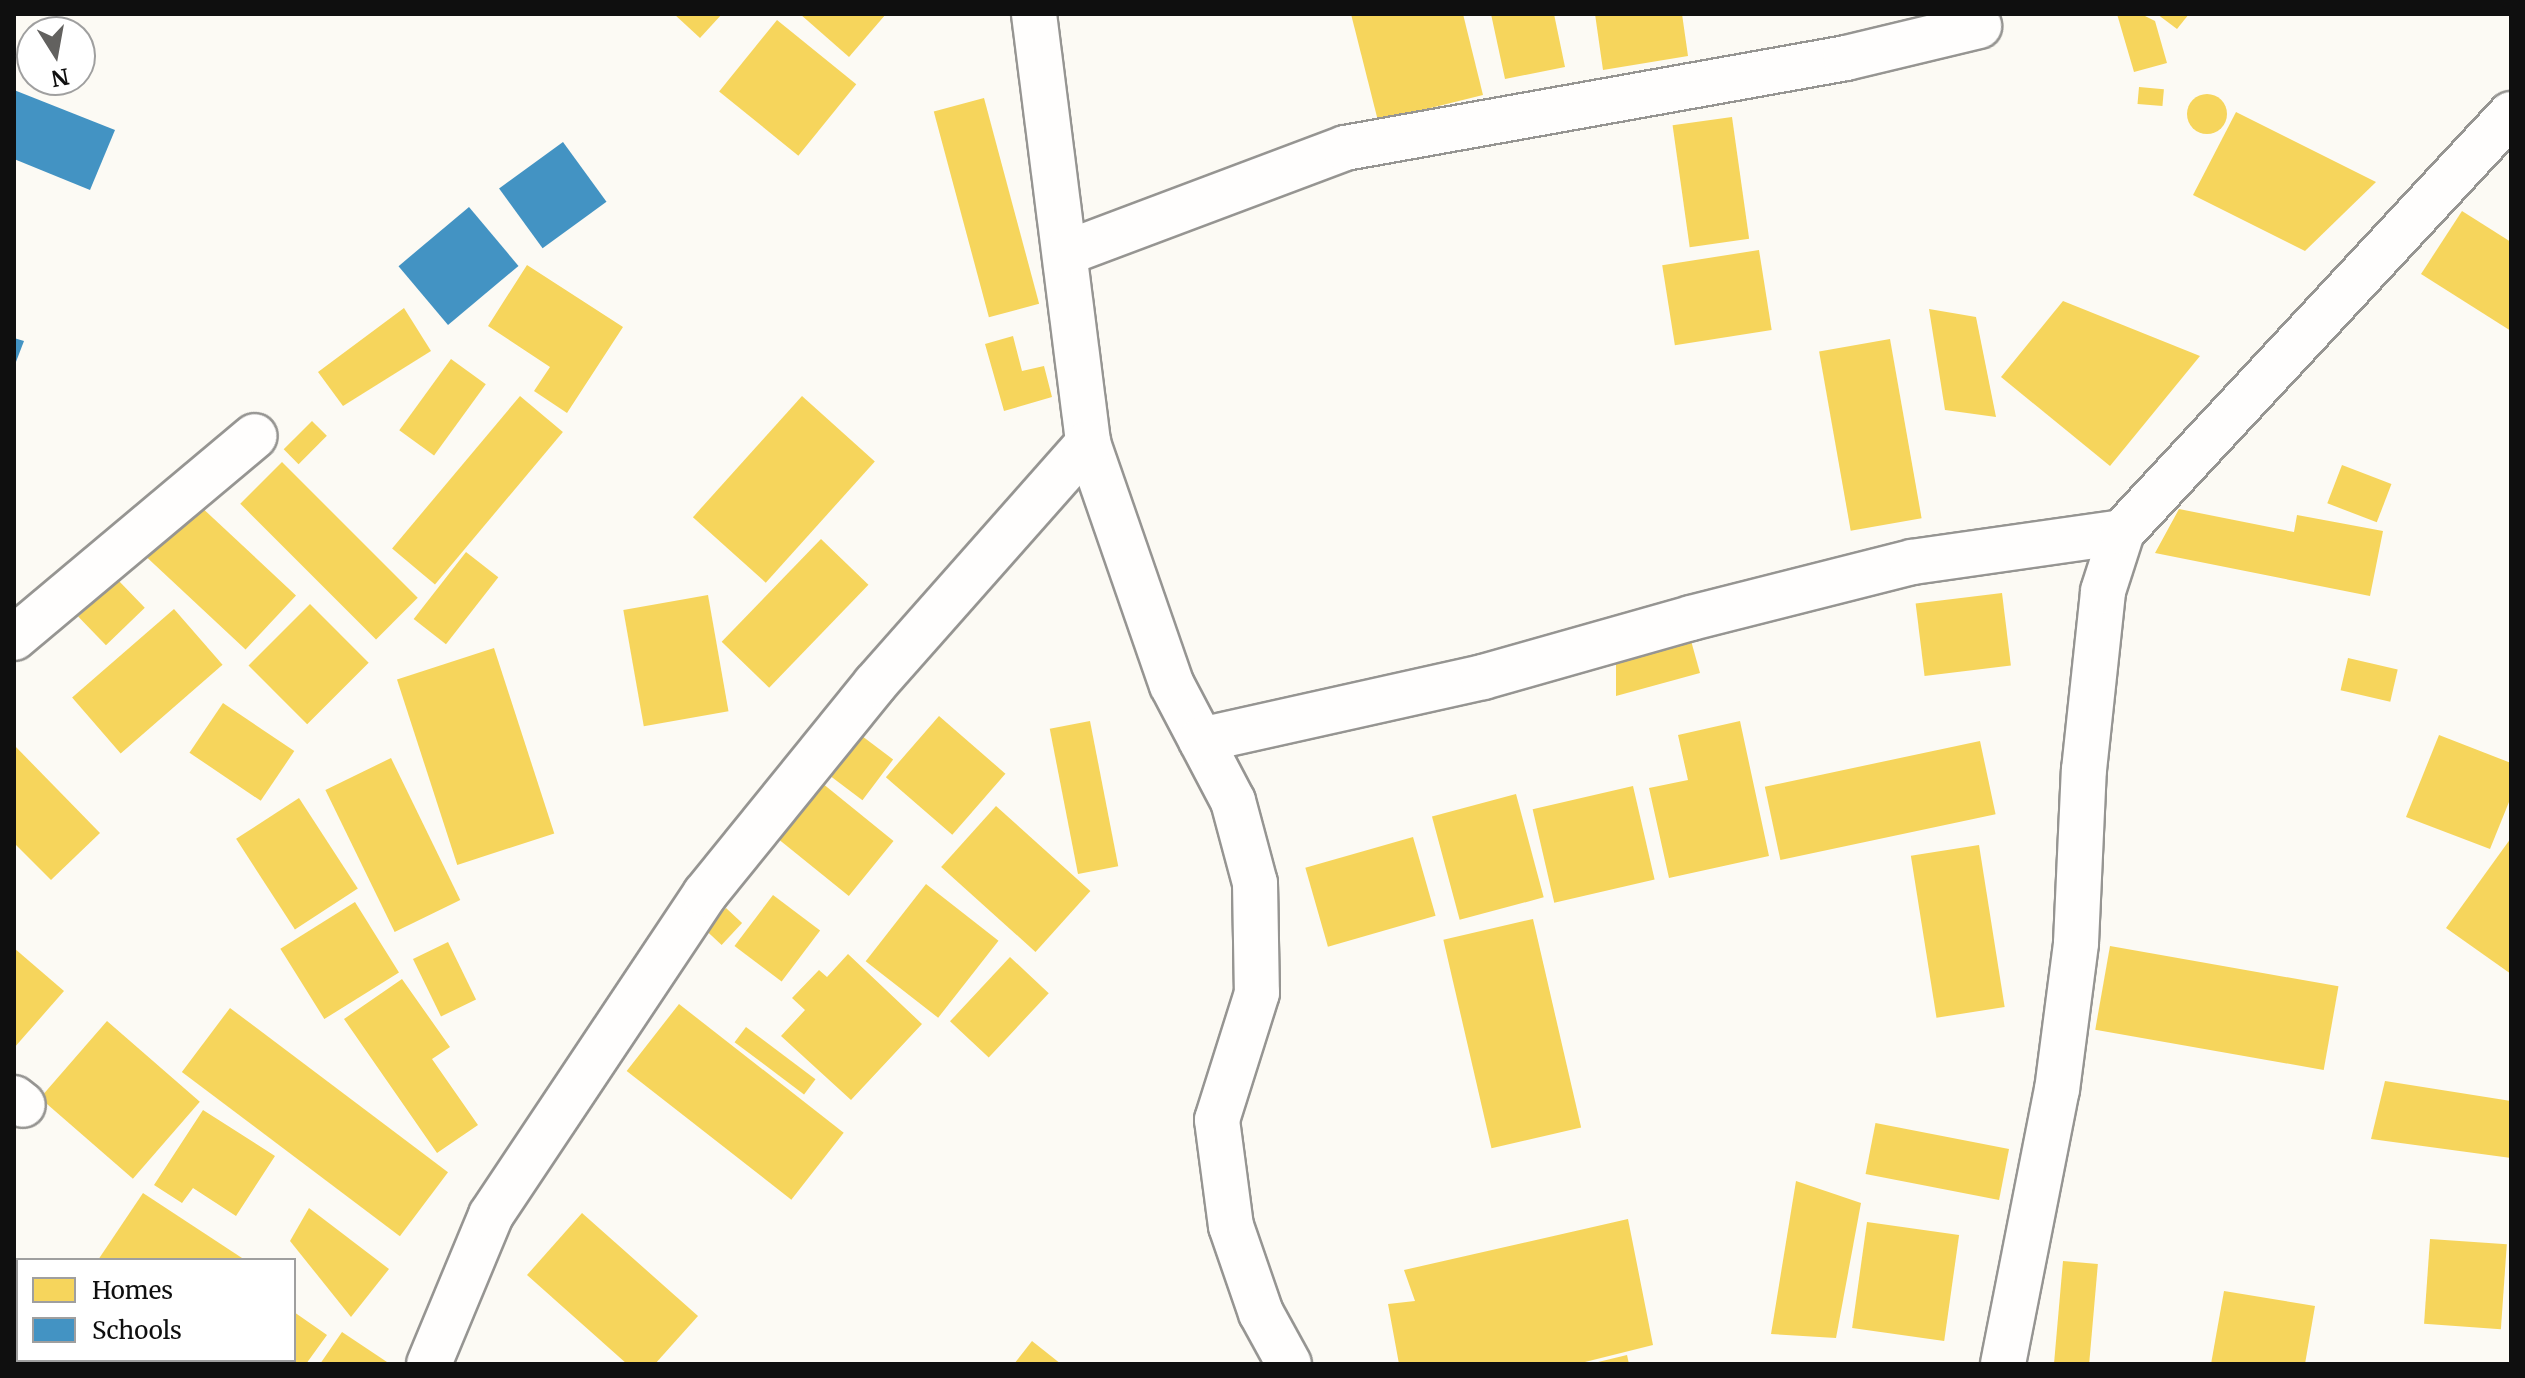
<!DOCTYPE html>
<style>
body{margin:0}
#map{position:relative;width:2525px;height:1378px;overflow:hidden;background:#fcfaf4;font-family:Merriweather,serif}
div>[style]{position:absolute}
.homes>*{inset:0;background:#f6d55c;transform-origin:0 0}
.round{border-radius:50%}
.schools>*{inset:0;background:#4393c3;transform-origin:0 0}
.roads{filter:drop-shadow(2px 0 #969592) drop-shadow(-2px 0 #969592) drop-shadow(0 2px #969592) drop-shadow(0 -2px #969592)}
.minor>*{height:44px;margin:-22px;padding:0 22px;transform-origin:22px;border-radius:22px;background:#fffefd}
span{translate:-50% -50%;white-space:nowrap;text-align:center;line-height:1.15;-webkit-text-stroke:8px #fff;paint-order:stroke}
.frame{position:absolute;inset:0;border:16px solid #0f0f0f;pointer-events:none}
.legend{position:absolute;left:16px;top:1258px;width:280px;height:104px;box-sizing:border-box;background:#fff;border:2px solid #9f9f9f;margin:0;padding:10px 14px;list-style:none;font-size:24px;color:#0f0f0f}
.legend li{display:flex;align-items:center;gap:16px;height:40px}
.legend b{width:40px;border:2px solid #9f9f9f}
.north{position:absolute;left:16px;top:16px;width:80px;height:80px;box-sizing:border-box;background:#fff;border:2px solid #9f9f9f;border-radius:50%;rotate:169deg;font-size:22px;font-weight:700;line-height:32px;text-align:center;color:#0f0f0f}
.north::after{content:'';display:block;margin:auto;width:28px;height:36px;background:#62615f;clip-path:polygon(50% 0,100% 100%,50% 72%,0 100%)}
</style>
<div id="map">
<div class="homes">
<div style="clip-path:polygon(674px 14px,722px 14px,700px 38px)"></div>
<div style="clip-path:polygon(800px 14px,886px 14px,849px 57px)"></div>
<div style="clip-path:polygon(1351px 14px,1463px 14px,1483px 95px,1378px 121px)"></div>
<div style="clip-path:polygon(1491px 14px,1554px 14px,1565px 67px,1505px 79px)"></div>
<div style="clip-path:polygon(1595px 14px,1682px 14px,1688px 56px,1603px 70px)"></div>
<div style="clip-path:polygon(2117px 14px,2141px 14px,2155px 21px,2167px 63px,2134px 72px)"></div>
<div style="clip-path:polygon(2157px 14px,2189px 14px,2177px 29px)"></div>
<div style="left:777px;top:20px;width:102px;height:92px;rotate:39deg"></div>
<div style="left:2139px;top:87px;width:25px;height:17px;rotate:5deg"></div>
<div class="round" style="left:2187px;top:94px;width:40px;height:40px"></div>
<div style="left:984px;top:98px;width:213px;height:52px;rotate:75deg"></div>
<div style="clip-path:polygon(2236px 112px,2376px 182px,2305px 251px,2193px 195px)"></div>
<div style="left:1732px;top:117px;width:123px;height:60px;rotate:82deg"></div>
<div style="clip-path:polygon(2462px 211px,2511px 242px,2511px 331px,2421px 274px)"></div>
<div style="left:1759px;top:250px;width:81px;height:98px;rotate:81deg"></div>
<div style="clip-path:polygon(527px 265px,623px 327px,567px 413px,534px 391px,550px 367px,488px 326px)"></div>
<div style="clip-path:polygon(2063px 301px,2200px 356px,2110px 466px,2001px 377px)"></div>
<div style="clip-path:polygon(404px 308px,431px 351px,343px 406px,318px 372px)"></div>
<div style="clip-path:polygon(1929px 309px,1976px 317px,1996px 417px,1945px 410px)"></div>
<div style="clip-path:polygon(1013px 336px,1022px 371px,1044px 366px,1052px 397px,1004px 411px,985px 344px)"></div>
<div style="left:1890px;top:339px;width:182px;height:72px;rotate:80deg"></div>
<div style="left:451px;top:359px;width:43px;height:88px;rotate:36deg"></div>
<div style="left:520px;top:396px;width:56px;height:199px;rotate:40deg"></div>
<div style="left:802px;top:396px;width:98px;height:163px;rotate:42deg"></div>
<div style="left:312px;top:421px;width:21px;height:40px;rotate:45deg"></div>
<div style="left:282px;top:462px;width:192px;height:59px;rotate:45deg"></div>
<div style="left:2342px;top:465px;width:53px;height:41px;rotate:21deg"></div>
<div style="left:198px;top:504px;width:134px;height:74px;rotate:43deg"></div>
<div style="clip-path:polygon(2179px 509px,2294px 532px,2297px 515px,2383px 531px,2370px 596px,2155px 553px)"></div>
<div style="left:821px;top:539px;width:66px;height:143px;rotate:44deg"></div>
<div style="left:466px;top:552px;width:41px;height:85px;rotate:38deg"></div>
<div style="left:117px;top:579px;width:40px;height:54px;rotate:46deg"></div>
<div style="left:2002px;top:593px;width:73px;height:87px;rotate:83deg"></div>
<div style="left:708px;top:595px;width:118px;height:86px;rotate:80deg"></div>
<div style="left:310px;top:604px;width:83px;height:87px;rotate:45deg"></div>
<div style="left:174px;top:609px;width:74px;height:135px;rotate:49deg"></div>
<div style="clip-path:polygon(1690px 637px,1700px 673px,1616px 696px,1616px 656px)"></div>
<div style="left:494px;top:648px;width:195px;height:102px;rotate:72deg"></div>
<div style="left:2348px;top:658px;width:51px;height:33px;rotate:13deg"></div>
<div style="left:223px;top:703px;width:86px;height:60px;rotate:34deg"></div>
<div style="left:939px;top:716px;width:88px;height:81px;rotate:41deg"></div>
<div style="left:1090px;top:721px;width:148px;height:41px;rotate:79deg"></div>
<div style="clip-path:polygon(1740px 721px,1769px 856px,1669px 878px,1649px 788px,1688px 780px,1678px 735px)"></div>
<div style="clip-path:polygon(2439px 735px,2511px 763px,2511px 797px,2490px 849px,2406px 817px)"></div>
<div style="left:862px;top:736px;width:39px;height:51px;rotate:37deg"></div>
<div style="left:1980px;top:741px;width:75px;height:220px;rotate:78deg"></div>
<div style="clip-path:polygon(14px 745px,100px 833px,51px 880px,14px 843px)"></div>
<div style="left:391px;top:758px;width:158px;height:73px;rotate:64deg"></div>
<div style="left:822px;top:783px;width:92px;height:71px;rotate:39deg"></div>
<div style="left:1633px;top:786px;width:96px;height:103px;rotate:77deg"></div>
<div style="left:1516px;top:794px;width:107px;height:87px;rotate:75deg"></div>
<div style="left:299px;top:798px;width:108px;height:75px;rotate:57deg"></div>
<div style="left:996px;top:806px;width:127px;height:82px;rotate:42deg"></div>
<div style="left:1413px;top:837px;width:82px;height:112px;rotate:74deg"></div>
<div style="clip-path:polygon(2511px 838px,2511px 974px,2446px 928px)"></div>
<div style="left:1979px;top:845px;width:164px;height:69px;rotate:81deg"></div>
<div style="left:926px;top:884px;width:92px;height:98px;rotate:38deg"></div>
<div style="left:773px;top:895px;width:59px;height:64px;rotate:37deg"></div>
<div style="left:355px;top:902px;width:83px;height:88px;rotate:58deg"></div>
<div style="left:726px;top:908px;width:22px;height:30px;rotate:43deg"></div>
<div style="left:1533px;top:919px;width:214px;height:92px;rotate:77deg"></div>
<div style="left:448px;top:942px;width:64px;height:39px;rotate:64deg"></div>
<div style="left:2110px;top:946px;width:232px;height:85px;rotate:10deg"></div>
<div style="clip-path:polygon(14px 948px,64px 991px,14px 1048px)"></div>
<div style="clip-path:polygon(848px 954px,922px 1024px,851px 1100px,781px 1036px,805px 1010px,792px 998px,819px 970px,827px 977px)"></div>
<div style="left:1010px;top:957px;width:53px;height:88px;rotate:43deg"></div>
<div style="clip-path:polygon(402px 979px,450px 1047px,432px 1059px,478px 1125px,437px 1153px,344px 1019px)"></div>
<div style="left:679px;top:1004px;width:209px;height:85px;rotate:38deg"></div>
<div style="left:230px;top:1008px;width:273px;height:80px;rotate:37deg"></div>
<div style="left:107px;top:1021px;width:123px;height:102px;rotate:41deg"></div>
<div style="left:746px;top:1027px;width:87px;height:19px;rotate:37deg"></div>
<div style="clip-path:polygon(2385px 1081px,2511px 1101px,2511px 1158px,2371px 1139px)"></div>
<div style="clip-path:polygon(203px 1110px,275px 1156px,236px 1216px,193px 1188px,182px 1203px,154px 1185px)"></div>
<div style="left:2009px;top:1149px;width:52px;height:136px;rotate:101deg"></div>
<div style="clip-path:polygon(1796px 1181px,1861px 1203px,1836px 1338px,1771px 1334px)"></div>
<div style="clip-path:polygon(143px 1193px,242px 1258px,98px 1260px)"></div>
<div style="clip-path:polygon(309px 1208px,389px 1269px,351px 1317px,290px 1241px)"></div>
<div style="clip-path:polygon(582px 1213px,698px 1316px,655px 1364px,627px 1364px,527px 1275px)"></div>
<div style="clip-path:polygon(1628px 1219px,1653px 1345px,1577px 1364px,1399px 1364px,1388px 1304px,1415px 1301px,1404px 1270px)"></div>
<div style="left:1867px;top:1222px;width:93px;height:107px;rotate:8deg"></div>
<div style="left:2430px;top:1239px;width:77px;height:85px;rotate:4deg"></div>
<div style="left:2063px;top:1261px;width:35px;height:104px;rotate:5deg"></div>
<div style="clip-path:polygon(18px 1274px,18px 1360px,14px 1364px,14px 1284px)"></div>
<div style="clip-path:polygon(2224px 1291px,2315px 1306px,2305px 1364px,2211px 1364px)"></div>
<div style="clip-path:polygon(294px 1312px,327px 1335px,306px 1364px,280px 1364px,274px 1360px,294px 1360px)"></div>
<div style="clip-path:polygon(342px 1332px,390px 1364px,320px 1364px)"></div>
<div style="clip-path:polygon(1032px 1341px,1061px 1364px,1014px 1364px)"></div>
<div style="clip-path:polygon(1627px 1355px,1629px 1364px,1594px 1364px,1594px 1363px)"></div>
<div style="clip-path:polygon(26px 1360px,68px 1360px,67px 1364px,36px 1364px)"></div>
</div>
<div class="schools">
<div style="clip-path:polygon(14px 90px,115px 130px,90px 190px,14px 159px)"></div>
<div style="left:563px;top:142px;width:74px;height:79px;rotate:54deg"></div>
<div style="left:469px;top:207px;width:77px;height:92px;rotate:50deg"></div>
<div style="clip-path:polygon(14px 338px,24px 341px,14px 367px)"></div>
</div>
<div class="roads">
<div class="minor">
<div style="left:1034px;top:14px;width:432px;rotate:82.8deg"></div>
<div style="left:1088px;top:443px;width:256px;rotate:70.9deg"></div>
<div style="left:1172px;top:685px;width:131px;rotate:62.3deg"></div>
<div style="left:1233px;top:801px;width:85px;rotate:75deg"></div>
<div style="left:1255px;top:883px;width:110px;rotate:89deg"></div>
<div style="left:1257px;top:993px;width:133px;rotate:107.5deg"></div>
<div style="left:1217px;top:1120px;width:107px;rotate:82.5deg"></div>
<div style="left:1231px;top:1226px;width:92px;rotate:71deg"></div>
<div style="left:1261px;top:1313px;width:58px;rotate:61.2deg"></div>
<div style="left:1066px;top:253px;width:298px;rotate:-20.6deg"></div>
<div style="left:1345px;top:148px;width:509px;rotate:-10.18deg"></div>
<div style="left:1846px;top:58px;width:137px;rotate:-13.5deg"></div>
<div style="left:14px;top:638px;width:314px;rotate:-40deg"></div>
<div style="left:1201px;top:740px;width:289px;rotate:-12.6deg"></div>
<div style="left:1483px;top:677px;width:216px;rotate:-15.8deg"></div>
<div style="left:1691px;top:618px;width:228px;rotate:-14.2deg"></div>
<div style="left:1912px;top:562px;width:212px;rotate:-8.1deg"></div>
<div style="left:14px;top:1098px;width:11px;rotate:38deg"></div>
<div style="left:429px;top:1364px;width:161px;rotate:-67.4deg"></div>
<div style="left:491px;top:1215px;width:386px;rotate:-56.3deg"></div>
<div style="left:705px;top:894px;width:270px;rotate:-51deg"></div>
<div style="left:875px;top:684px;width:322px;rotate:-48.5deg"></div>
<div style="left:2003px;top:1364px;width:279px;rotate:-78.9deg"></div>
<div style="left:2057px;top:1090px;width:148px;rotate:-82.6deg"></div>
<div style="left:2076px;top:943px;width:173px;rotate:-87.4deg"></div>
<div style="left:2084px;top:770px;width:180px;rotate:-83.9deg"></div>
<div style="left:2103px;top:591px;width:62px;rotate:-72.1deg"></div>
<div style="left:2122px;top:532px;width:571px;rotate:-47.06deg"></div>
</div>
</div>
<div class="frame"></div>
<ul class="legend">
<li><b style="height:22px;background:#f6d55c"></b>Homes</li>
<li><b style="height:22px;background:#4393c3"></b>Schools</li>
</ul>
<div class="north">N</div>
</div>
